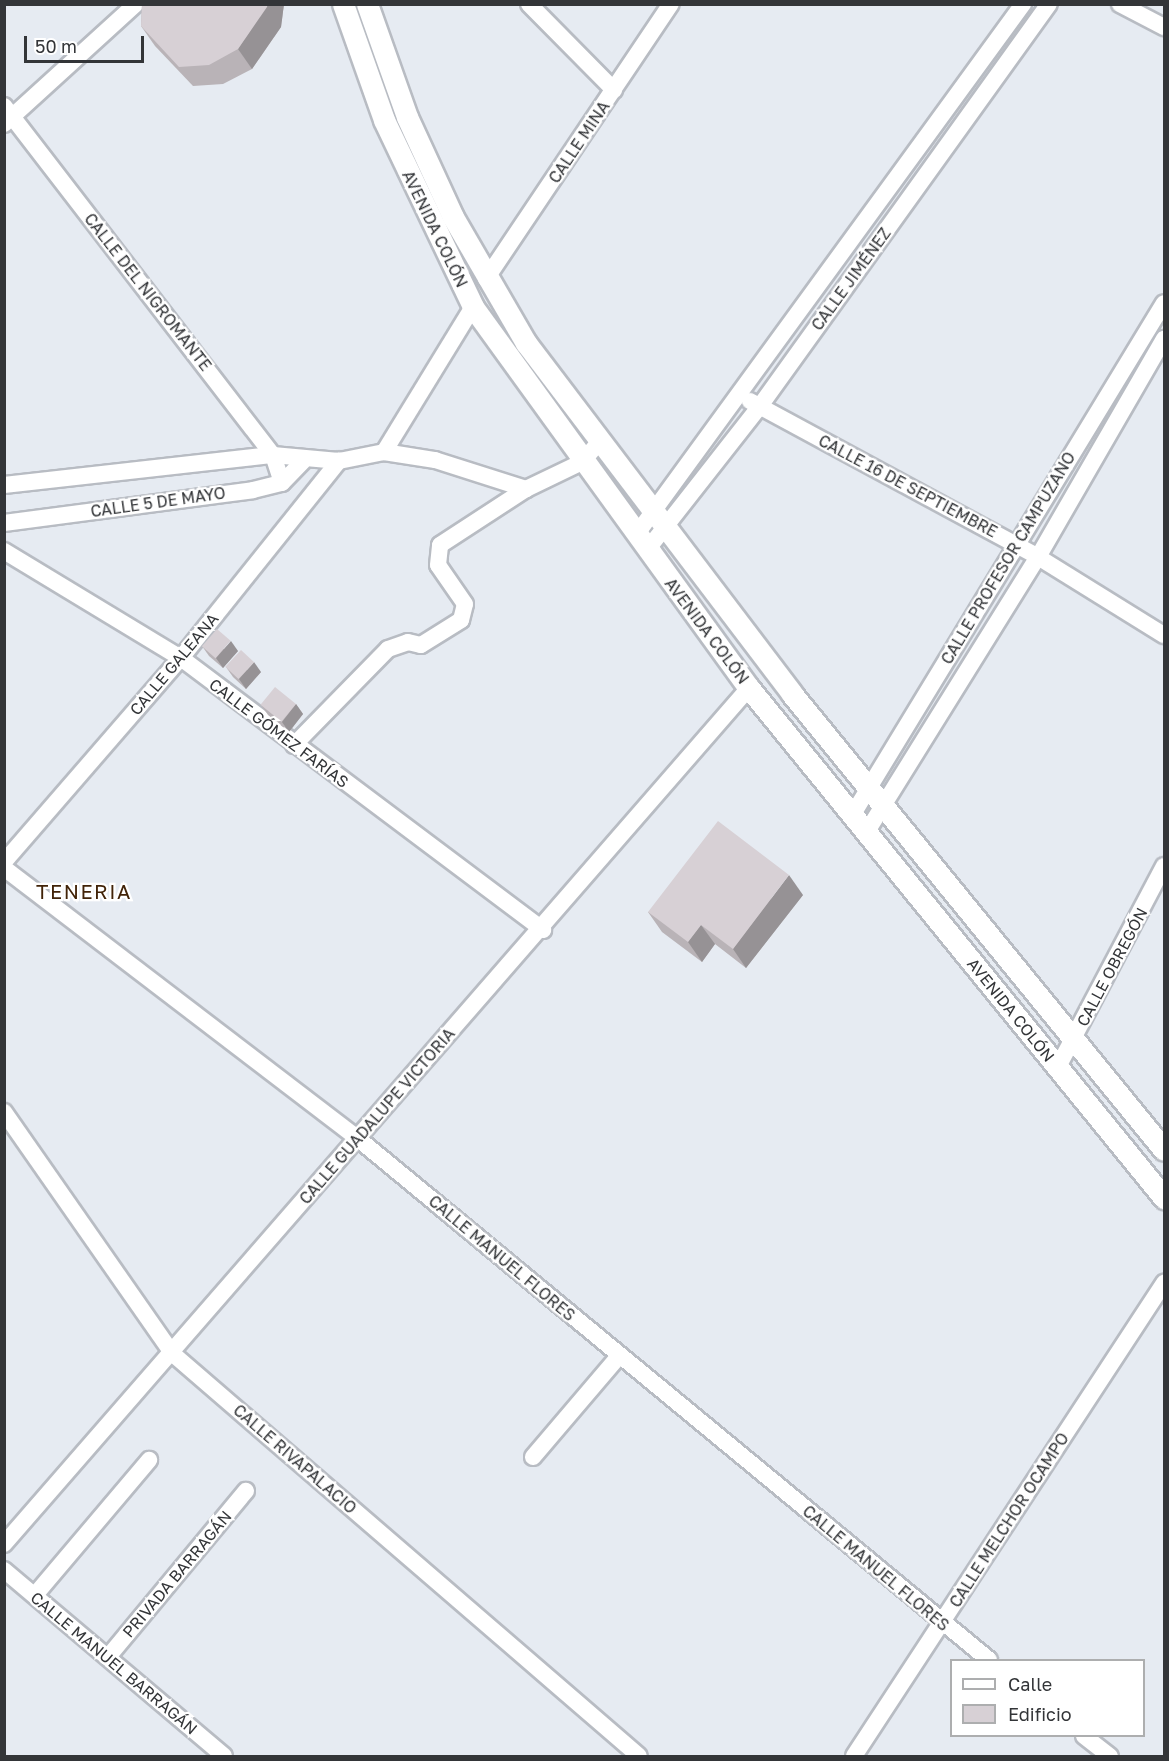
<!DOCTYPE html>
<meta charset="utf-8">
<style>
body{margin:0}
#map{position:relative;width:1169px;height:1761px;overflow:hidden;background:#e6ebf2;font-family:"Golos Text",sans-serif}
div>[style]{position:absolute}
.roads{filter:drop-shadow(2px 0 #b8bcc3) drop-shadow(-2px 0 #b8bcc3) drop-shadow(0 2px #b8bcc3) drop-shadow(0 -2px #b8bcc3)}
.minor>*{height:16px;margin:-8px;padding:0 8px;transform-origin:8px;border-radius:8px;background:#fff}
.major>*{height:21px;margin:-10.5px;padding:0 10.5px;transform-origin:10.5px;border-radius:10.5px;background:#fff}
.wall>*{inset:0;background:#b9b3b7}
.shaded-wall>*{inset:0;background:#969295}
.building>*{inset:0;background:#d7d0d5;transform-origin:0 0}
span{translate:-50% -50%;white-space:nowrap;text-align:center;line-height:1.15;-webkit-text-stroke:4.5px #fff;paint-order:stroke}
.street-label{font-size:16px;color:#333538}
.quarter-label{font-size:20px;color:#412308;letter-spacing:1.5px}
.frame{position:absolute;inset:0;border:6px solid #333538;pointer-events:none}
.legend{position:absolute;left:950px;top:1659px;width:195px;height:78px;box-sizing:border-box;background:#fff;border:2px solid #adaeaf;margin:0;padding:8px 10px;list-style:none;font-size:18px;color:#333538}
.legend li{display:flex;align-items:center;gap:12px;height:30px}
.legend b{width:30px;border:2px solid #adaeaf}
.scale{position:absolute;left:24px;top:36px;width:120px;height:27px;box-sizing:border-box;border:3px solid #333538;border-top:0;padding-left:8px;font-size:18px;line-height:21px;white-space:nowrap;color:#333538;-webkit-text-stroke:4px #fff;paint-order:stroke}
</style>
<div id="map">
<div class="roads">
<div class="minor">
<div style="left:529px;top:4px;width:121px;rotate:45.3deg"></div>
<div style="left:1120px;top:4px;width:50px;rotate:27.6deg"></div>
<div style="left:4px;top:106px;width:441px;rotate:52.4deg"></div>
<div style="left:273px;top:455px;width:29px;rotate:72deg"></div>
<div style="left:4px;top:124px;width:178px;rotate:-42.3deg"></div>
<div style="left:486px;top:279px;width:331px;rotate:-56.1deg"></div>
<div style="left:750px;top:401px;width:328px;rotate:28.4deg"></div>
<div style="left:1038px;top:557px;width:148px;rotate:31.8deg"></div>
<div style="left:384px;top:452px;width:170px;rotate:-58.5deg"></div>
<div style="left:4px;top:485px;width:271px;rotate:-6.4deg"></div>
<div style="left:273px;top:455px;width:66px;rotate:5.2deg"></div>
<div style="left:339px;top:461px;width:46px;rotate:-11.3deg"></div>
<div style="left:384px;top:452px;width:52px;rotate:8.9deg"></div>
<div style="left:435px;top:460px;width:96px;rotate:17.7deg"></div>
<div style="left:526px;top:489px;width:62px;rotate:-25.7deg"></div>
<div style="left:582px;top:462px;width:28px;rotate:-49deg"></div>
<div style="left:4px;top:523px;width:251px;rotate:-7.5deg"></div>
<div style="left:253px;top:490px;width:30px;rotate:-14deg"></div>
<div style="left:282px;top:483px;width:30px;rotate:-46deg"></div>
<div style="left:636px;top:535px;width:657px;rotate:-53.91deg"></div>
<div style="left:647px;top:550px;width:183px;rotate:-51.9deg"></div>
<div style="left:760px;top:406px;width:495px;rotate:-54.3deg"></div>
<div style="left:4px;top:551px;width:207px;rotate:31.2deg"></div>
<div style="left:181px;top:658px;width:453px;rotate:36.9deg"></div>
<div style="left:294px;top:745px;width:134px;rotate:-45.6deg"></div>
<div style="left:388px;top:649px;width:21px;rotate:-19deg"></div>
<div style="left:408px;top:642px;width:13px;rotate:13deg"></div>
<div style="left:421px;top:645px;width:47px;rotate:-32deg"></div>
<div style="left:461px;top:620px;width:16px;rotate:-76deg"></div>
<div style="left:465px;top:604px;width:47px;rotate:-124.7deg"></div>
<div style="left:438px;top:565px;width:20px;rotate:-84deg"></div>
<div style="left:440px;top:545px;width:103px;rotate:-33.1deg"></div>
<div style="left:853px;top:814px;width:598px;rotate:-58.67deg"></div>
<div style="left:866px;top:833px;width:325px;rotate:-58.1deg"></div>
<div style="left:1038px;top:557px;width:252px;rotate:-60deg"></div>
<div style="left:4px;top:862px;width:270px;rotate:-49.1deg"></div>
<div style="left:181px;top:658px;width:253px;rotate:-51.3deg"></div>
<div style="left:4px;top:868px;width:443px;rotate:37.4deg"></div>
<div style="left:356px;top:1137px;width:821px;rotate:39.56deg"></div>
<div style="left:1058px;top:1067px;width:227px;rotate:-62.2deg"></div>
<div style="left:4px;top:1112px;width:295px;rotate:55.1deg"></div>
<div style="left:173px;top:1354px;width:615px;rotate:40.78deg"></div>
<div style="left:533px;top:1457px;width:133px;rotate:-49.6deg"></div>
<div style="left:4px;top:1544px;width:1135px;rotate:-48.97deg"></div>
<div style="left:4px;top:1570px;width:288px;rotate:40.2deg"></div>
<div style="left:35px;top:1595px;width:177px;rotate:-49.8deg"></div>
<div style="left:108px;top:1657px;width:216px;rotate:-50.3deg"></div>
<div style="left:1084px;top:1736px;width:33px;rotate:38deg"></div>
<div style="left:854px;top:1756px;width:566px;rotate:-56.76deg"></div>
</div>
<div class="major">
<div style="left:343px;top:4px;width:123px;rotate:70.5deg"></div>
<div style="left:384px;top:120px;width:207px;rotate:64.5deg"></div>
<div style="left:473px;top:307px;width:470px;rotate:54.1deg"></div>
<div style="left:749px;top:688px;width:658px;rotate:50.86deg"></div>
<div style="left:367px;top:4px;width:120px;rotate:70.5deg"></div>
<div style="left:407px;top:117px;width:110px;rotate:65.3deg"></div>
<div style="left:453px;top:217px;width:146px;rotate:59.9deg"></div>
<div style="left:526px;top:343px;width:440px;rotate:52.8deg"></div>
<div style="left:792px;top:694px;width:588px;rotate:50.79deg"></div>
</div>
</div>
<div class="wall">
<div style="clip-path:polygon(142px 4px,284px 4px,281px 27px,252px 69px,223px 84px,193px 86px,155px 46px,141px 26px)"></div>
<div style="clip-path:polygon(202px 646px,238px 651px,223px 668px,209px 656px)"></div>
<div style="clip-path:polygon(226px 667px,261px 672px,246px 689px,233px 677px)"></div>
<div style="clip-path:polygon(296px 704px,303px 714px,289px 732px,268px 715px,261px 705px)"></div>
<div style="clip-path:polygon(803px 895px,746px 968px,715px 944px,702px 962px,662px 932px,648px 912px)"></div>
</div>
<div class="shaded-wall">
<div style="clip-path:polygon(268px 4px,284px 4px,281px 27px,252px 69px,238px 49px)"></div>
<div style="clip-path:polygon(231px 641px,238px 651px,223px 668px,216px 658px)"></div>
<div style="clip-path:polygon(254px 662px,261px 672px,246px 689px,239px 679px)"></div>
<div style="clip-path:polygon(296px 704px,303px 714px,289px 732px,282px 722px)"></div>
<div style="clip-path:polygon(789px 875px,803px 895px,746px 968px,733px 949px)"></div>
<div style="clip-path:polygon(701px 925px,715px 944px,702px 962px,688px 942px)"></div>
</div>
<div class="building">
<div style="clip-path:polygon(142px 4px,268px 4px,267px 7px,238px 49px,209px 65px,179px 67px,141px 26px)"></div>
<div style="left:217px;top:629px;width:18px;height:23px;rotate:41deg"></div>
<div style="left:241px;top:650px;width:18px;height:23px;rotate:43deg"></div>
<div style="left:275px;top:687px;width:27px;height:23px;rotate:39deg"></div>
<div style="clip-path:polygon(718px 821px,789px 875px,733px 949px,701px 925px,688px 942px,648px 912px)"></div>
</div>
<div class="street-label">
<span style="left:579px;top:142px;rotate:-56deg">CALLE MINA</span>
<span style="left:435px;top:229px;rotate:64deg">AVENIDA COLÓN</span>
<span style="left:851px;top:279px;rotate:-54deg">CALLE JIMÉNEZ</span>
<span style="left:148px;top:292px;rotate:52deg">CALLE DEL NIGROMANTE</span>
<span style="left:908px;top:486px;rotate:28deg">CALLE 16 DE SEPTIEMBRE</span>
<span style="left:158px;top:502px;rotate:-8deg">CALLE 5 DE MAYO</span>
<span style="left:1008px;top:558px;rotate:-59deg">CALLE PROFESOR CAMPUZANO</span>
<span style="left:707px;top:631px;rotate:53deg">AVENIDA COLÓN</span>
<span style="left:174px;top:664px;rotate:-50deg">CALLE GALEANA</span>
<span style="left:279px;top:733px;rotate:37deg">CALLE GÓMEZ FARÍAS</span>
<span style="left:1112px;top:967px;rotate:-62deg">CALLE OBREGÓN</span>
<span style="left:1011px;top:1010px;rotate:51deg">AVENIDA COLÓN</span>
<span style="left:377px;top:1116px;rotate:-49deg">CALLE GUADALUPE VICTORIA</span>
<span style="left:502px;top:1258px;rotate:40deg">CALLE MANUEL FLORES</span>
<span style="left:295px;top:1459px;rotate:41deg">CALLE RIVAPALACIO</span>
<span style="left:1009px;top:1520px;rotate:-57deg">CALLE MELCHOR OCAMPO</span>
<span style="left:876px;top:1568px;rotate:40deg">CALLE MANUEL FLORES</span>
<span style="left:177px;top:1574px;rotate:-50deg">PRIVADA BARRAGÁN</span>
<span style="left:114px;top:1663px;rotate:40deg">CALLE MANUEL BARRAGÁN</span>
</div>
<div class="quarter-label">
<span style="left:84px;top:891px">TENERIA</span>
</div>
<div class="frame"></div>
<ul class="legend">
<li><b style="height:8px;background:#fff"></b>Calle</li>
<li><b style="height:16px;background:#d7d0d5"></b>Edificio</li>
</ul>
<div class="scale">50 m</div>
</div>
